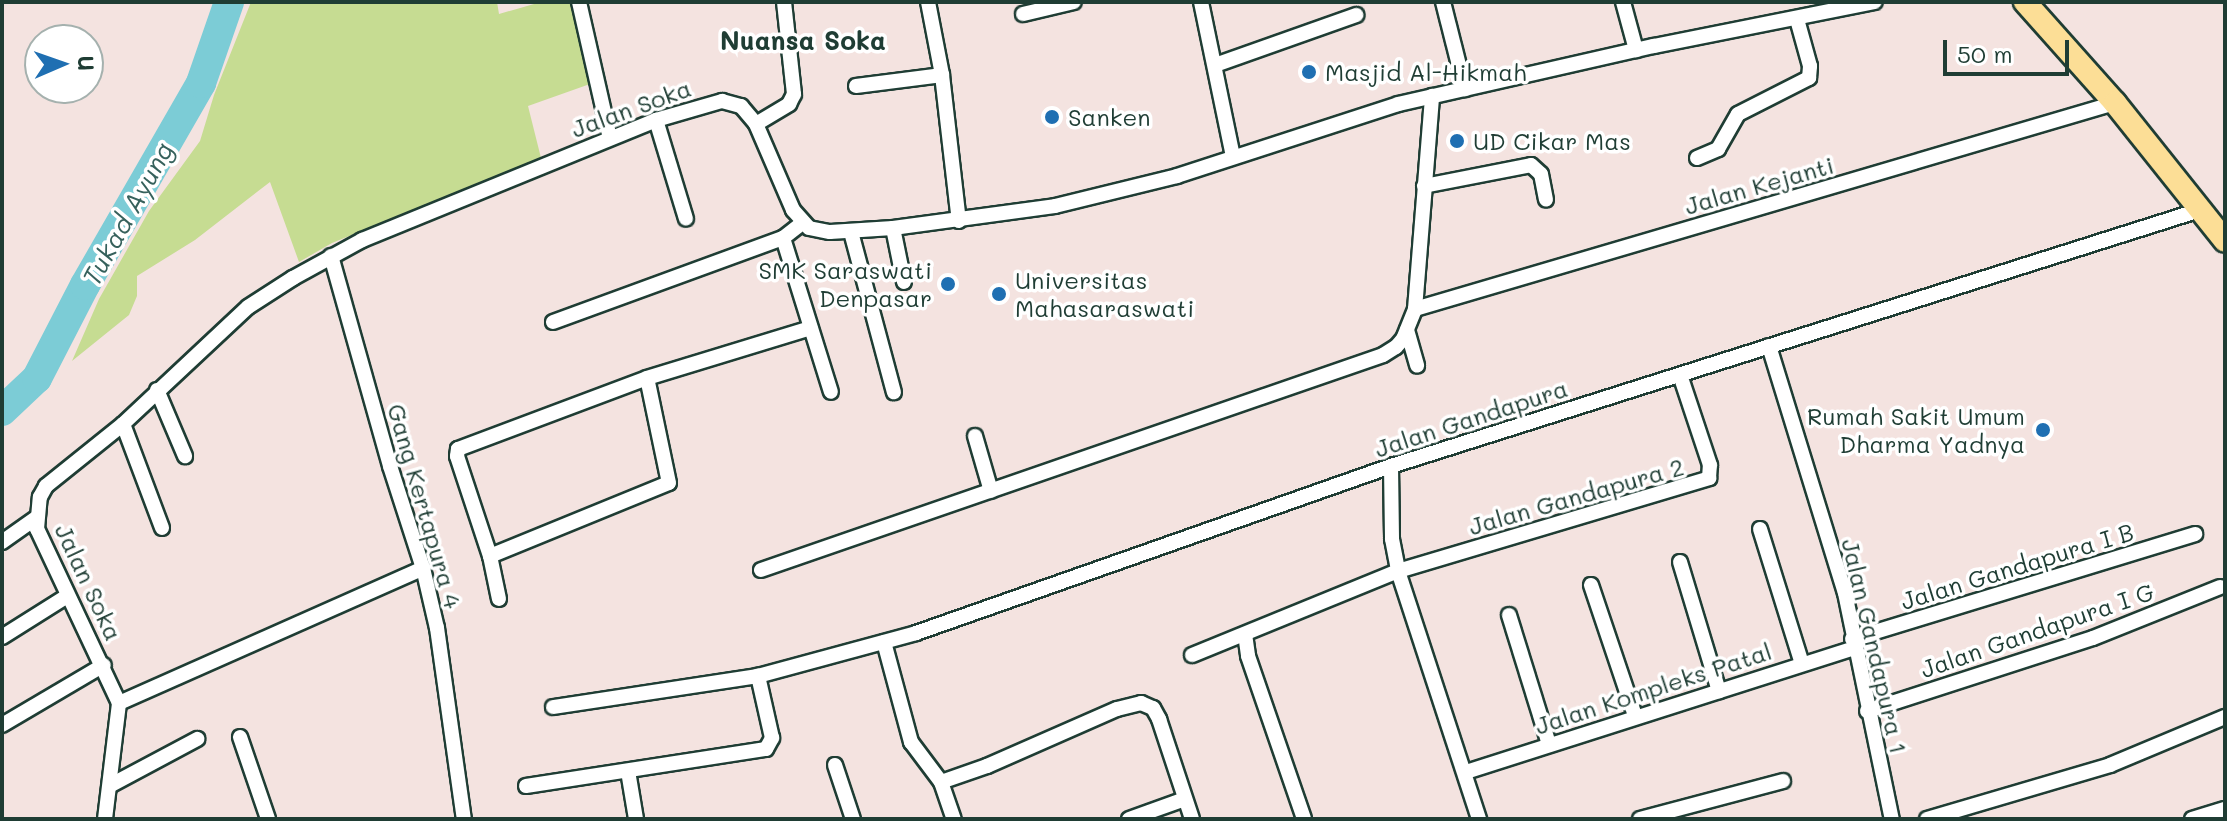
<!DOCTYPE html>
<style>
body{margin:0}
#map{position:relative;width:2227px;height:821px;overflow:hidden;background:#f4e3e0;font-family:Mali,sans-serif}
div>[style]{position:absolute}
.green>*{inset:0;background:#c6dc92}
.river>*{height:30px;margin:-15px;padding:0 15px;transform-origin:15px;border-radius:15px;background:#7cccd6}
.roads{filter:drop-shadow(2px 0 #1f3d34) drop-shadow(-2px 0 #1f3d34) drop-shadow(0 2px #1f3d34) drop-shadow(0 -2px #1f3d34)}
.street>*{height:14px;margin:-7px;padding:0 7px;transform-origin:7px;border-radius:7px;background:#fff}
.primary>*{height:22px;margin:-11px;padding:0 11px;transform-origin:11px;border-radius:11px;background:#fcde96}
.dots>*{width:22px;height:22px;translate:-50% -50%;box-sizing:border-box;border:4px solid #fff;border-radius:50%}
span{translate:-50% -50%;white-space:nowrap;text-align:center;line-height:1.15;-webkit-text-stroke:7px #fff;paint-order:stroke}
.poi-label{font-size:24px;color:#1f3d34}
.left{translate:0 -50%;text-align:left}
.right{translate:-100% -50%;text-align:right}
.street-label{font-size:24px;color:#1f3d34}
.neighbourhood-label{font-size:26px;color:#1f3d34;font-weight:700}
.water-label{font-size:26px;color:#36615c;font-style:italic}
.frame{position:absolute;inset:0;border:4px solid #1f3d34;pointer-events:none}
.north{position:absolute;left:24px;top:24px;width:80px;height:80px;box-sizing:border-box;background:#fff;border:2px solid #a5b1ae;border-radius:50%;rotate:88deg;font-size:22px;font-weight:700;line-height:32px;text-align:center;color:#1f3d34}
.north::after{content:'';display:block;margin:auto;width:28px;height:36px;background:#1f6fb2;clip-path:polygon(50% 0,100% 100%,50% 72%,0 100%)}
.scale{position:absolute;left:1943px;top:40px;width:126px;height:36px;box-sizing:border-box;border:4px solid #1f3d34;border-top:0;padding-left:10px;font-size:24px;line-height:28px;white-space:nowrap;color:#1f3d34;-webkit-text-stroke:6px #fff;paint-order:stroke}
</style>
<div id="map">
<div class="green">
<div style="clip-path:polygon(251px 2px,497px 2px,499px 14px,541px 2px,573px 2px,590px 84px,528px 106px,541px 158px,332px 243px,299px 262px,270px 182px,195px 240px,137px 276px,137px 296px,129px 315px,72px 361px,99px 299px,149px 211px,200px 141px,214px 95px)"></div>
</div>
<div class="river">
<div style="left:2px;top:411px;width:48px;rotate:-43.3deg"></div>
<div style="left:37px;top:378px;width:105px;rotate:-62.7deg"></div>
<div style="left:85px;top:285px;width:233px;rotate:-60.1deg"></div>
<div style="left:201px;top:83px;width:86px;rotate:-70.9deg"></div>
</div>
<div class="roads">
<div class="street">
<div style="left:579px;top:2px;width:139px;rotate:77.2deg"></div>
<div style="left:928px;top:2px;width:74px;rotate:79.1deg"></div>
<div style="left:942px;top:75px;width:147px;rotate:83.4deg"></div>
<div style="left:1201px;top:2px;width:158px;rotate:78.3deg"></div>
<div style="left:1443px;top:2px;width:90px;rotate:75.8deg"></div>
<div style="left:1623px;top:2px;width:50px;rotate:74.8deg"></div>
<div style="left:1023px;top:14px;width:52px;rotate:-13.2deg"></div>
<div style="left:1215px;top:65px;width:150px;rotate:-19.5deg"></div>
<div style="left:856px;top:86px;width:87px;rotate:-7.3deg"></div>
<div style="left:656px;top:120px;width:103px;rotate:73.1deg"></div>
<div style="left:756px;top:124px;width:39px;rotate:-31deg"></div>
<div style="left:789px;top:104px;width:11px;rotate:-63deg"></div>
<div style="left:794px;top:94px;width:93px;rotate:-96.2deg"></div>
<div style="left:1697px;top:158px;width:23px;rotate:-23deg"></div>
<div style="left:1718px;top:149px;width:40px;rotate:-60.3deg"></div>
<div style="left:1738px;top:114px;width:80px;rotate:-26.9deg"></div>
<div style="left:1809px;top:78px;width:12px;rotate:-85deg"></div>
<div style="left:1810px;top:66px;width:49px;rotate:-105.5deg"></div>
<div style="left:1424px;top:186px;width:109px;rotate:-11.1deg"></div>
<div style="left:1531px;top:165px;width:13px;rotate:42deg"></div>
<div style="left:1541px;top:174px;width:26px;rotate:79deg"></div>
<div style="left:893px;top:228px;width:55px;rotate:78.5deg"></div>
<div style="left:851px;top:232px;width:166px;rotate:75deg"></div>
<div style="left:783px;top:238px;width:161px;rotate:72.7deg"></div>
<div style="left:331px;top:256px;width:218px;rotate:74.3deg"></div>
<div style="left:390px;top:466px;width:107px;rotate:72.1deg"></div>
<div style="left:423px;top:568px;width:62px;rotate:76.9deg"></div>
<div style="left:437px;top:628px;width:193px;rotate:82deg"></div>
<div style="left:1415px;top:309px;width:730px;rotate:-16.4deg"></div>
<div style="left:553px;top:322px;width:245px;rotate:-20.1deg"></div>
<div style="left:783px;top:238px;width:24px;rotate:-38deg"></div>
<div style="left:1407px;top:330px;width:37px;rotate:74deg"></div>
<div style="left:1769px;top:346px;width:258px;rotate:72.9deg"></div>
<div style="left:1845px;top:593px;width:231px;rotate:78.3deg"></div>
<div style="left:157px;top:390px;width:72px;rotate:67deg"></div>
<div style="left:123px;top:424px;width:111px;rotate:69.4deg"></div>
<div style="left:975px;top:436px;width:57px;rotate:73.8deg"></div>
<div style="left:1391px;top:466px;width:73px;rotate:89.2deg"></div>
<div style="left:1392px;top:539px;width:33px;rotate:79deg"></div>
<div style="left:1398px;top:571px;width:261px;rotate:71.9deg"></div>
<div style="left:1760px;top:529px;width:141px;rotate:72.7deg"></div>
<div style="left:2px;top:542px;width:42px;rotate:-35.2deg"></div>
<div style="left:490px;top:556px;width:193px;rotate:-22.2deg"></div>
<div style="left:669px;top:483px;width:107px;rotate:-101.8deg"></div>
<div style="left:1680px;top:562px;width:135px;rotate:73.2deg"></div>
<div style="left:761px;top:570px;width:658px;rotate:-19.07deg"></div>
<div style="left:1383px;top:355px;width:15px;rotate:-32deg"></div>
<div style="left:1396px;top:347px;width:11px;rotate:-49deg"></div>
<div style="left:1403px;top:339px;width:32px;rotate:-68deg"></div>
<div style="left:1415px;top:309px;width:214px;rotate:-85.4deg"></div>
<div style="left:1591px;top:585px;width:138px;rotate:71.4deg"></div>
<div style="left:499px;top:599px;width:44px;rotate:-101.8deg"></div>
<div style="left:490px;top:556px;width:105px;rotate:-108.3deg"></div>
<div style="left:457px;top:456px;width:7px;rotate:-82deg"></div>
<div style="left:458px;top:449px;width:202px;rotate:-20.6deg"></div>
<div style="left:647px;top:378px;width:171px;rotate:-17deg"></div>
<div style="left:1509px;top:615px;width:135px;rotate:72.8deg"></div>
<div style="left:1245px;top:634px;width:22px;rotate:82deg"></div>
<div style="left:1248px;top:656px;width:172px;rotate:71deg"></div>
<div style="left:2px;top:637px;width:77px;rotate:-32.2deg"></div>
<div style="left:1852px;top:639px;width:359px;rotate:-17deg"></div>
<div style="left:884px;top:642px;width:104px;rotate:74.9deg"></div>
<div style="left:911px;top:742px;width:50px;rotate:53.1deg"></div>
<div style="left:941px;top:782px;width:39px;rotate:71deg"></div>
<div style="left:1192px;top:655px;width:222px;rotate:-22.2deg"></div>
<div style="left:1398px;top:571px;width:325px;rotate:-16.6deg"></div>
<div style="left:1709px;top:478px;width:13px;rotate:-86deg"></div>
<div style="left:1710px;top:465px;width:95px;rotate:-108.4deg"></div>
<div style="left:119px;top:703px;width:333px;rotate:-23.9deg"></div>
<div style="left:553px;top:707px;width:207px;rotate:-8.6deg"></div>
<div style="left:758px;top:676px;width:164px;rotate:-15.2deg"></div>
<div style="left:916px;top:633px;width:504px;rotate:-19.37deg"></div>
<div style="left:1391px;top:466px;width:849px;rotate:-17.56deg"></div>
<div style="left:1867px;top:711px;width:237px;rotate:-17.9deg"></div>
<div style="left:2093px;top:638px;width:137px;rotate:-21.9deg"></div>
<div style="left:2px;top:725px;width:118px;rotate:-30.5deg"></div>
<div style="left:240px;top:737px;width:87px;rotate:71.1deg"></div>
<div style="left:835px;top:765px;width:57px;rotate:71.6deg"></div>
<div style="left:628px;top:771px;width:49px;rotate:80.5deg"></div>
<div style="left:1466px;top:772px;width:407px;rotate:-17.7deg"></div>
<div style="left:941px;top:782px;width:49px;rotate:-19.2deg"></div>
<div style="left:987px;top:766px;width:142px;rotate:-23.7deg"></div>
<div style="left:1117px;top:709px;width:25px;rotate:-14deg"></div>
<div style="left:1141px;top:703px;width:13px;rotate:23deg"></div>
<div style="left:1153px;top:708px;width:13px;rotate:61deg"></div>
<div style="left:1159px;top:719px;width:105px;rotate:71.7deg"></div>
<div style="left:111px;top:785px;width:98px;rotate:-28.1deg"></div>
<div style="left:526px;top:786px;width:243px;rotate:-8.8deg"></div>
<div style="left:766px;top:749px;width:13px;rotate:-61deg"></div>
<div style="left:772px;top:738px;width:64px;rotate:-102.7deg"></div>
<div style="left:105px;top:819px;width:117px;rotate:-83.1deg"></div>
<div style="left:119px;top:703px;width:192px;rotate:-115.2deg"></div>
<div style="left:37px;top:529px;width:32px;rotate:-85deg"></div>
<div style="left:40px;top:497px;width:13px;rotate:-61deg"></div>
<div style="left:46px;top:486px;width:99px;rotate:-38.8deg"></div>
<div style="left:123px;top:424px;width:171px;rotate:-43.1deg"></div>
<div style="left:248px;top:307px;width:54px;rotate:-32.8deg"></div>
<div style="left:293px;top:278px;width:79px;rotate:-28.8deg"></div>
<div style="left:362px;top:240px;width:318px;rotate:-22.2deg"></div>
<div style="left:656px;top:120px;width:69px;rotate:-16.1deg"></div>
<div style="left:722px;top:101px;width:20px;rotate:15deg"></div>
<div style="left:741px;top:106px;width:23px;rotate:50deg"></div>
<div style="left:756px;top:124px;width:94px;rotate:66.7deg"></div>
<div style="left:793px;top:210px;width:24px;rotate:48deg"></div>
<div style="left:809px;top:228px;width:21px;rotate:11deg"></div>
<div style="left:830px;top:232px;width:63px;rotate:-3.6deg"></div>
<div style="left:893px;top:228px;width:163px;rotate:-7.7deg"></div>
<div style="left:1055px;top:206px;width:126px;rotate:-13.8deg"></div>
<div style="left:1177px;top:176px;width:232px;rotate:-18deg"></div>
<div style="left:1398px;top:104px;width:262px;rotate:-12.8deg"></div>
<div style="left:1654px;top:46px;width:225px;rotate:-11.3deg"></div>
<div style="left:1129px;top:819px;width:59px;rotate:-19.7deg"></div>
<div style="left:1640px;top:819px;width:148px;rotate:-14.9deg"></div>
<div style="left:1927px;top:819px;width:191px;rotate:-16.4deg"></div>
<div style="left:2110px;top:765px;width:125px;rotate:-22.7deg"></div>
<div style="left:2192px;top:819px;width:34px;rotate:-17deg"></div>
</div>
<div class="primary">
<div style="left:2025px;top:2px;width:135px;rotate:48.3deg"></div>
<div style="left:2115px;top:103px;width:176px;rotate:51.4deg"></div>
</div>
</div>
<div class="dots">
<div style="left:1309px;top:72px;background:#1f6fb2"></div>
<div style="left:1052px;top:117px;background:#1f6fb2"></div>
<div style="left:1457px;top:141px;background:#1f6fb2"></div>
<div style="left:948px;top:284px;background:#1f6fb2"></div>
<div style="left:999px;top:294px;background:#1f6fb2"></div>
<div style="left:2043px;top:430px;background:#1f6fb2"></div>
</div>
<div class="poi-label">
<span class="left" style="left:1325px;top:72px">Masjid Al-Hikmah</span>
<span class="left" style="left:1068px;top:117px">Sanken</span>
<span class="left" style="left:1473px;top:141px">UD Cikar Mas</span>
<span class="right" style="left:932px;top:284px">SMK Saraswati<br>Denpasar</span>
<span class="left" style="left:1015px;top:294px">Universitas<br>Mahasaraswati</span>
<span class="right" style="left:2025px;top:430px">Rumah Sakit Umum<br>Dharma Yadnya</span>
</div>
<div class="street-label">
<span style="left:631px;top:108px;rotate:-20deg">Jalan Soka</span>
<span style="left:1759px;top:185px;rotate:-16deg">Jalan Kejanti</span>
<span style="left:1471px;top:418px;rotate:-18deg">Jalan Gandapura</span>
<span style="left:1576px;top:496px;rotate:-16deg">Jalan Gandapura 2</span>
<span style="left:425px;top:506px;rotate:74deg">Gang Kertapura 4</span>
<span style="left:2017px;top:566px;rotate:-17deg">Jalan Gandapura I B</span>
<span style="left:89px;top:582px;rotate:65deg">Jalan Soka</span>
<span style="left:2037px;top:630px;rotate:-19deg">Jalan Gandapura I G</span>
<span style="left:1875px;top:646px;rotate:77deg">Jalan Gandapura 1</span>
<span style="left:1653px;top:688px;rotate:-18deg">Jalan Kompleks Patal</span>
</div>
<div class="neighbourhood-label">
<span style="left:803px;top:41px">Nuansa Soka</span>
</div>
<div class="water-label">
<span style="left:128px;top:214px;rotate:-61deg">Tukad Ayung</span>
</div>
<div class="frame"></div>
<div class="north">U</div>
<div class="scale">50 m</div>
</div>
